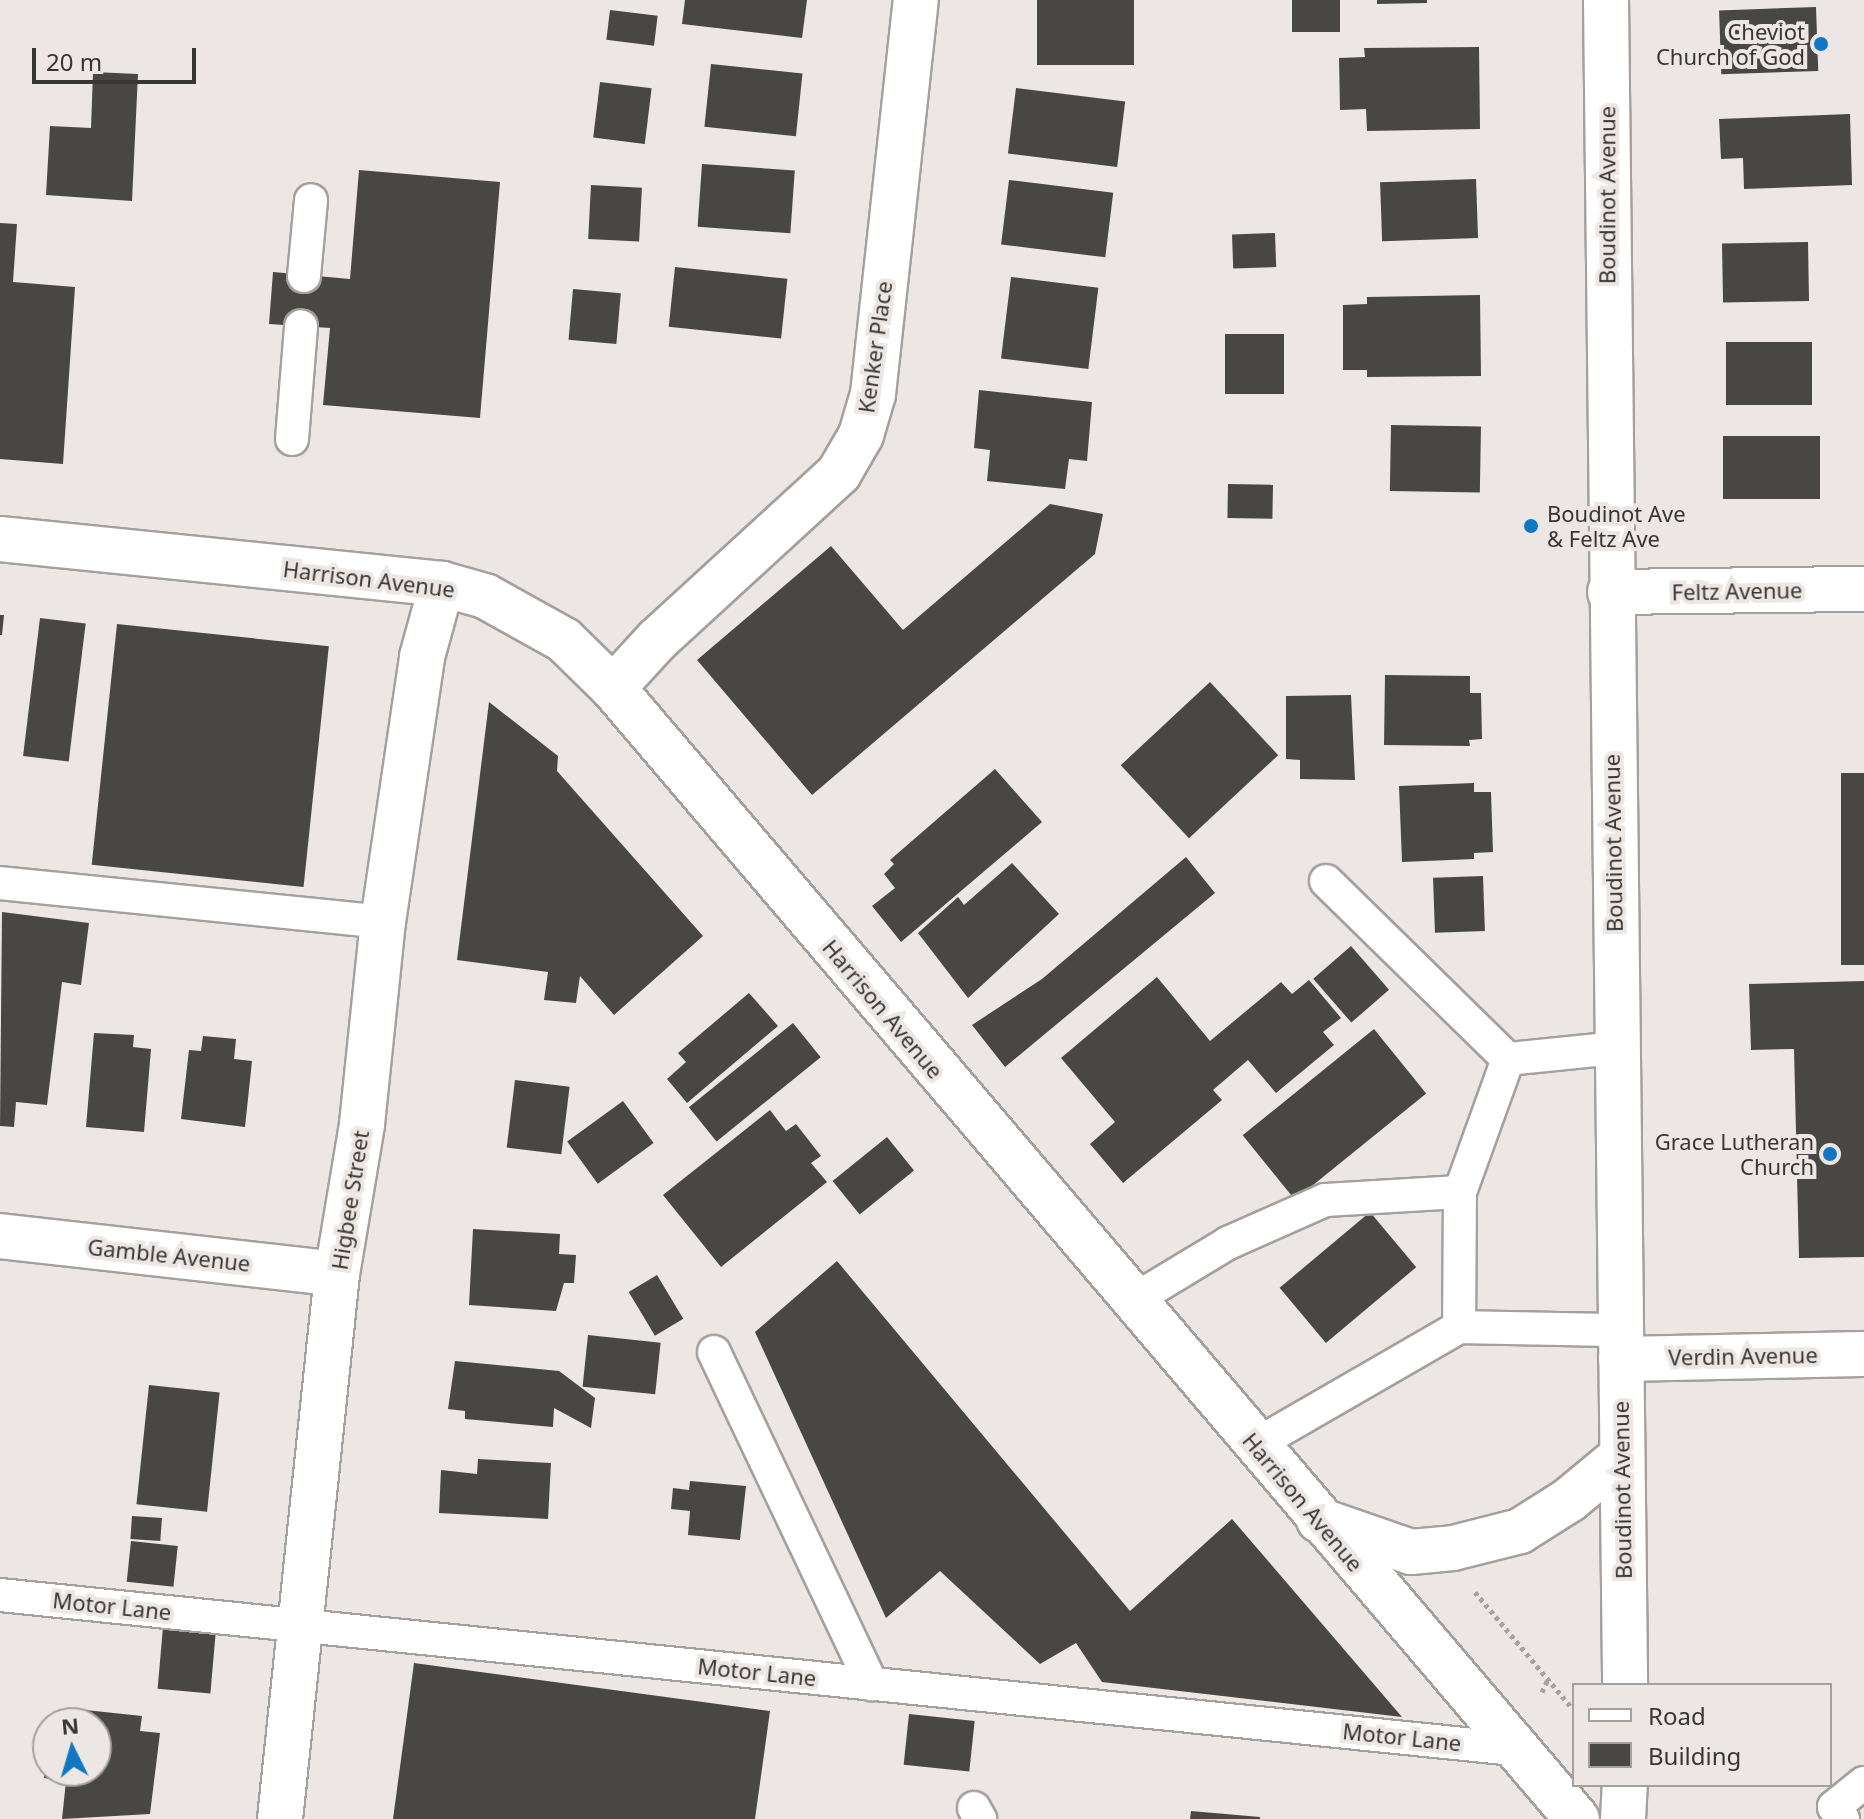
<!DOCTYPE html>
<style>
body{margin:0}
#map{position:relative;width:1864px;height:1819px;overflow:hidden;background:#ece7e5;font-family:"Noto Sans",sans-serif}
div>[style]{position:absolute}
.building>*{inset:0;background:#494744;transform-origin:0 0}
.path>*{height:5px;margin-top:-2.5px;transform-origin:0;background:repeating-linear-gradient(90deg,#a5a2a0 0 4px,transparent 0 8px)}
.roads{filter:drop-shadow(2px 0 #a4a09e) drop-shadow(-2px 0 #a4a09e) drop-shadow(0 2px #a4a09e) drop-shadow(0 -2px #a4a09e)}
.service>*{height:32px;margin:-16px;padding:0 16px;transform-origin:16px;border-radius:16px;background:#fff}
.minor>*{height:44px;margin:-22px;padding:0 22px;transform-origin:22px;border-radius:22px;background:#fff}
.tertiary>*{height:44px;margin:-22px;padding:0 22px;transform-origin:22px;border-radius:22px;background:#fff}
.secondary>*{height:44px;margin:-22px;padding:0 22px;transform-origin:22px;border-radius:22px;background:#fff}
.dots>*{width:22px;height:22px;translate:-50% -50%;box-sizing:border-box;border:4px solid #ece7e5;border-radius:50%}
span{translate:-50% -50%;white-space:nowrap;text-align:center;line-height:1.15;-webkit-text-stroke:8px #ece7e5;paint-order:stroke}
.poi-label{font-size:22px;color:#373635}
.right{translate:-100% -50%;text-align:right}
.left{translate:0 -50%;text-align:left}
.street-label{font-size:22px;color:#373635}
.legend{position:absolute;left:1572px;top:1683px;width:260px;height:104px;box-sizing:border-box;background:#ece7e5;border:2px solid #a4a09f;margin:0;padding:10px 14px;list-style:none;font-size:24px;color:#373635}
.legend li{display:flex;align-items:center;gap:16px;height:40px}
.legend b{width:40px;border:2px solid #a4a09f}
.north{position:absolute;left:32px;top:1707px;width:80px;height:80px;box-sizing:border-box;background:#ece7e5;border:2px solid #a4a09f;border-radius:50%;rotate:355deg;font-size:22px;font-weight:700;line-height:32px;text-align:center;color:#373635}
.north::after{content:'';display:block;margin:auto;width:28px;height:36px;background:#1177c3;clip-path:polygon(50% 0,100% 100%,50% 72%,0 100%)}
.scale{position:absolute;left:32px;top:48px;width:164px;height:36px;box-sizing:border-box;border:4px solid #373635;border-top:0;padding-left:10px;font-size:24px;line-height:28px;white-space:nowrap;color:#373635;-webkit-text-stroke:6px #ece7e5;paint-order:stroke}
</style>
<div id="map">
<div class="building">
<div style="clip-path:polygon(685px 0,807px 0,802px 38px,682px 24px)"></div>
<div style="left:1037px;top:0;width:97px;height:65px"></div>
<div style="left:1292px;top:0;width:48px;height:32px"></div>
<div style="clip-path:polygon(1377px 0,1427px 0,1427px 3px,1377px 4px)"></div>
<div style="left:1816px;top:7px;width:64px;height:97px;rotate:88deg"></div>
<div style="left:610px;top:10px;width:48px;height:30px;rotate:7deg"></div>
<div style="clip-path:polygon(1479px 47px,1480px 129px,1367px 131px,1366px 109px,1340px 110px,1339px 58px,1365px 57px,1364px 48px)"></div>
<div style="left:711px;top:64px;width:92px;height:63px;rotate:6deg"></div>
<div style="clip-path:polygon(93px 72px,138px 74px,132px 201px,46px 195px,50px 126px,91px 128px)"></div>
<div style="left:600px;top:82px;width:52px;height:56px;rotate:7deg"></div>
<div style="left:1016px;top:88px;width:110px;height:66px;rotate:7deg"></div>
<div style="clip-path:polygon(1850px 114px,1852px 185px,1744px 189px,1743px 158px,1721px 159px,1719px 119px)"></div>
<div style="left:702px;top:164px;width:93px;height:63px;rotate:4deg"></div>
<div style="clip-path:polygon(359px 170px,500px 182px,480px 418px,323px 405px,330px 328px,269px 324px,273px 272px,350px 279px)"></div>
<div style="left:1476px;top:179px;width:59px;height:96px;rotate:88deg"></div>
<div style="left:1009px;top:180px;width:105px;height:65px;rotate:7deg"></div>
<div style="left:591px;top:185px;width:51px;height:54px;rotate:3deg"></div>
<div style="clip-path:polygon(0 223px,17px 224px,13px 282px,75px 287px,63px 464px,0 459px)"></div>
<div style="left:1275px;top:233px;width:34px;height:43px;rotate:88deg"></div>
<div style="left:1808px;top:242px;width:59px;height:86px;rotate:89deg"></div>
<div style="left:675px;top:267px;width:113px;height:60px;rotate:6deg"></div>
<div style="left:1011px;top:277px;width:88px;height:82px;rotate:7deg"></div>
<div style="left:573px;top:289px;width:48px;height:51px;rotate:5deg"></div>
<div style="clip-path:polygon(1480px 295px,1481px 376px,1367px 377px,1367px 370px,1343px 370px,1343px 305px,1367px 304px,1367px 297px)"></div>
<div style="left:1284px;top:334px;width:60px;height:59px;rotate:90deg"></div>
<div style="left:1726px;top:342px;width:86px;height:63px"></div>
<div style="clip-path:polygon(979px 390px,1092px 402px,1087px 461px,1069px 459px,1065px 489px,987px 481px,990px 450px,974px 448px)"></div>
<div style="left:1391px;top:425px;width:90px;height:66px;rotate:1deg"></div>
<div style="left:1820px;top:436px;width:63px;height:97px;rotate:90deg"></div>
<div style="left:1228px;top:484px;width:45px;height:34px;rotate:1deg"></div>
<div style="clip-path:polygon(1050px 504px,1103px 514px,1095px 554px,812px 795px,697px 660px,831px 546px,903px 630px)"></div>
<div style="clip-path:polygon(0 615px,4px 615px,2px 635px,0 635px)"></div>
<div style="left:40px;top:618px;width:46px;height:139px;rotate:7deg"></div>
<div style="left:117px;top:624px;width:213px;height:242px;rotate:6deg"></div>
<div style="clip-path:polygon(1385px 675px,1470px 676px,1470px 693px,1481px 693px,1482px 739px,1469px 740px,1470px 746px,1384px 745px)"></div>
<div style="left:1210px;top:682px;width:100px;height:122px;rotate:47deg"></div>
<div style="clip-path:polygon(1351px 695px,1355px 780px,1300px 779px,1300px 760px,1286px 759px,1286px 696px)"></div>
<div style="clip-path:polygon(489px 702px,558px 756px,557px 771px,703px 936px,614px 1015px,580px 976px,576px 1003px,544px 1000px,548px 972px,457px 960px)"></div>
<div style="clip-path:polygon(995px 769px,1042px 822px,901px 942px,872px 906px,895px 888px,884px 874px,894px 864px,890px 860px)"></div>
<div style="left:1841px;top:773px;width:23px;height:192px"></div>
<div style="clip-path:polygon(1474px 783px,1474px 792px,1491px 792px,1493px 852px,1474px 853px,1474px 859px,1402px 862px,1399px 786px)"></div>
<div style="clip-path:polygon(1186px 857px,1215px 893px,1005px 1067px,972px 1025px,1042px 979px)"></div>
<div style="clip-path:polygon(1012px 863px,1059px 914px,968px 998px,918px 933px,958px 897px,964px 905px)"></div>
<div style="left:1483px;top:876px;width:55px;height:50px;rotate:88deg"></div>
<div style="clip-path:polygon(2px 912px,89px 923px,81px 985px,62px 982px,47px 1105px,16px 1102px,14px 1127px,0 1126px)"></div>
<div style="left:1351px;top:946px;width:58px;height:50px;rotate:49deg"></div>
<div style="clip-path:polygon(1157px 977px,1210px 1041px,1281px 982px,1292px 994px,1309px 980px,1341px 1018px,1323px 1032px,1334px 1045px,1276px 1093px,1248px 1060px,1213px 1090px,1222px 1100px,1123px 1183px,1090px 1144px,1115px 1122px,1061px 1058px)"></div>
<div style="clip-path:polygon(1864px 981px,1864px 1257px,1799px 1258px,1794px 1049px,1751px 1050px,1749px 984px)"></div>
<div style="clip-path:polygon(749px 993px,778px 1026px,687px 1103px,667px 1079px,686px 1062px,678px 1053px)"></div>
<div style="left:793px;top:1023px;width:44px;height:134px;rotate:51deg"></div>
<div style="left:1374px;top:1029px;width:83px;height:169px;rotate:51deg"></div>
<div style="clip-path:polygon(94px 1033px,134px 1035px,133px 1047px,151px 1049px,144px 1132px,86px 1127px)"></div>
<div style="clip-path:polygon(203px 1036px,236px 1039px,234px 1059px,252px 1061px,245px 1127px,181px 1119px,189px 1050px,201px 1051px)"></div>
<div style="left:515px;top:1080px;width:55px;height:68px;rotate:7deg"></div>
<div style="left:623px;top:1101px;width:52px;height:69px;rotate:54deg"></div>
<div style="clip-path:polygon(770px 1110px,786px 1131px,796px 1124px,821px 1156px,811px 1163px,827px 1182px,721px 1267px,663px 1195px)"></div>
<div style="left:887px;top:1137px;width:43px;height:70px;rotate:51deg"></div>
<div style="left:1370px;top:1212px;width:72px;height:118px;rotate:50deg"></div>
<div style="clip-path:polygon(473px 1229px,560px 1234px,559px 1254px,576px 1255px,574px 1283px,564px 1283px,556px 1311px,469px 1305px)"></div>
<div style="clip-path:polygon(837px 1261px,1130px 1611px,1232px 1519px,1402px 1717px,1102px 1682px,1076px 1643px,1040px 1664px,940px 1571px,886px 1618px,755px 1332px)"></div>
<div style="left:657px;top:1275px;width:51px;height:33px;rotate:59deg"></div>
<div style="left:588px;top:1335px;width:73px;height:52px;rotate:6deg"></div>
<div style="clip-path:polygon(455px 1361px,559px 1371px,595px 1398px,591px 1428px,554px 1408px,553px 1427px,465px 1419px,465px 1411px,448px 1409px)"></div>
<div style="left:149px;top:1385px;width:71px;height:120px;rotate:6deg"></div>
<div style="clip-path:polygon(478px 1459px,551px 1463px,548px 1519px,439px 1513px,441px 1470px,477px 1474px)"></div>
<div style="clip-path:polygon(690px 1481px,746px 1486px,740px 1540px,688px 1535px,690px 1511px,671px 1509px,673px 1488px,689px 1490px)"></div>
<div style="left:132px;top:1516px;width:30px;height:23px;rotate:4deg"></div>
<div style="left:131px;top:1541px;width:47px;height:41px;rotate:6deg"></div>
<div style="left:163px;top:1627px;width:53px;height:62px;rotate:5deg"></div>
<div style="clip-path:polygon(414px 1663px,770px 1711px,755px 1819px,393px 1819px)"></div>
<div style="clip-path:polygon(76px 1709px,142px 1716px,140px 1731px,160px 1733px,150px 1814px,62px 1819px,66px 1781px,44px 1778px,46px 1760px,48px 1771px,96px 1771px,96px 1723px,74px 1723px)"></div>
<div style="left:909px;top:1714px;width:66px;height:51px;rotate:6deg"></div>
<div style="clip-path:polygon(1191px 1811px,1260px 1817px,1260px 1819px,1190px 1819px)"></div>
</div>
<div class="path">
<div style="left:1475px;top:1592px;width:151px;rotate:50.1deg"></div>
<div style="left:1542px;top:1692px;width:14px;rotate:-65deg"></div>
</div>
<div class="roads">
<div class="service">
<div style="left:304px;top:276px;width:76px;rotate:-84.7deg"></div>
<div style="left:292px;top:439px;width:113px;rotate:-85.4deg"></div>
<div style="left:1326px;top:881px;width:255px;rotate:44.4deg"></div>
<div style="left:1508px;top:1059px;width:109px;rotate:-5.8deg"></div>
<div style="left:0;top:883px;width:385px;rotate:5.8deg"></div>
<div style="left:1508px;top:1059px;width:141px;rotate:109.8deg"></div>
<div style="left:1460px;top:1192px;width:135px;rotate:90.4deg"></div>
<div style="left:1459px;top:1327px;width:162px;rotate:1.1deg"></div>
<div style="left:1132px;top:1301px;width:112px;rotate:-31.1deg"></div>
<div style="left:1228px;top:1243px;width:106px;rotate:-23.9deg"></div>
<div style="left:1325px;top:1200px;width:135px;rotate:-3.4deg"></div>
<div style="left:714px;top:1352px;width:368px;rotate:64.6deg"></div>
<div style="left:1255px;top:1445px;width:236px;rotate:-30deg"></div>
<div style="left:0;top:1595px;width:1522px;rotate:5.81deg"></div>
<div style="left:974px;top:1808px;width:13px;rotate:61deg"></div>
<div style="left:1843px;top:1819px;width:15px;rotate:-127deg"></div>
<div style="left:1834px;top:1807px;width:38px;rotate:-39deg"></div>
</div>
<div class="minor">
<div style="left:1610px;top:592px;width:254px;rotate:-0.7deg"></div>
<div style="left:613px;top:688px;width:65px;rotate:-47.5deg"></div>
<div style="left:657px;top:640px;width:247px;rotate:-42.5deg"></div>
<div style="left:839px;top:473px;width:44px;rotate:-59.9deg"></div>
<div style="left:861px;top:435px;width:43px;rotate:-73.7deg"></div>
<div style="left:873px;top:394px;width:396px;rotate:-83.8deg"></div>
<div style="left:0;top:1236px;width:339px;rotate:6.4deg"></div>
<div style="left:1621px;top:1359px;width:243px;rotate:-1.2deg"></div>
<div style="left:280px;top:1819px;width:548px;rotate:-84.03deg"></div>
<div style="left:337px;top:1274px;width:152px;rotate:-80.5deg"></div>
<div style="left:362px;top:1124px;width:203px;rotate:-84.1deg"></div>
<div style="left:383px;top:922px;width:268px;rotate:-81.6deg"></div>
<div style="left:422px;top:657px;width:76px;rotate:-74.7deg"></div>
</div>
<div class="tertiary">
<div style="left:1606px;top:0;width:1685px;rotate:89.35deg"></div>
<div style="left:1319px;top:1520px;width:97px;rotate:19.2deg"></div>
<div style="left:1411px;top:1552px;width:42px;rotate:-5.4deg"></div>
<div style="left:1453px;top:1548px;width:69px;rotate:-14.2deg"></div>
<div style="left:1520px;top:1531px;width:58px;rotate:-32.3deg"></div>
<div style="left:1569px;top:1500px;width:67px;rotate:-39.6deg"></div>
<div style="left:1623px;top:1819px;width:34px;rotate:-87deg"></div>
</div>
<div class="secondary">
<div style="left:0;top:539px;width:444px;rotate:5.8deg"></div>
<div style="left:442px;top:584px;width:45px;rotate:15.6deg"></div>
<div style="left:485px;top:596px;width:90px;rotate:29.1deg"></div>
<div style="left:564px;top:640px;width:69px;rotate:44.4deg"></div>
<div style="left:613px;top:688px;width:1486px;rotate:49.56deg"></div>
</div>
</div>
<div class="dots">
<div style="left:1821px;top:44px;background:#1177c3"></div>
<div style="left:1531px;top:526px;background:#1177c3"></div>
<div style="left:1830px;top:1154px;background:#1177c3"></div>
</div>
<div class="poi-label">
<span class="right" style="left:1805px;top:44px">Cheviot<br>Church of God</span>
<span class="left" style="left:1547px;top:526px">Boudinot Ave<br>&amp; Feltz Ave</span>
<span class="right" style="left:1814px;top:1154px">Grace Lutheran<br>Church</span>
</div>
<div class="street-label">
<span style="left:1607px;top:195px;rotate:-90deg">Boudinot Avenue</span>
<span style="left:875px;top:347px;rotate:-82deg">Kenker Place</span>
<span style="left:369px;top:579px;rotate:7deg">Harrison Avenue</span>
<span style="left:1737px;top:591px;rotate:-1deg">Feltz Avenue</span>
<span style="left:1613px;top:843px;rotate:-91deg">Boudinot Avenue</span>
<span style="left:883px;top:1009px;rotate:50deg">Harrison Avenue</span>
<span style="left:350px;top:1200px;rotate:-81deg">Higbee Street</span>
<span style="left:169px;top:1255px;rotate:6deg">Gamble Avenue</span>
<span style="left:1743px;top:1356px;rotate:-1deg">Verdin Avenue</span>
<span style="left:1622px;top:1490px;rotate:-91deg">Boudinot Avenue</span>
<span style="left:1303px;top:1502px;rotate:50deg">Harrison Avenue</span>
<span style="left:112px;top:1606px;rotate:6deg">Motor Lane</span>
<span style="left:757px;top:1672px;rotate:6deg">Motor Lane</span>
<span style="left:1402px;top:1737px;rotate:6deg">Motor Lane</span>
</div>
<ul class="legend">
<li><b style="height:10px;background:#fff"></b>Road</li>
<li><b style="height:22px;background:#494744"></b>Building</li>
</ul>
<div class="north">N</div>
<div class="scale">20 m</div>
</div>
